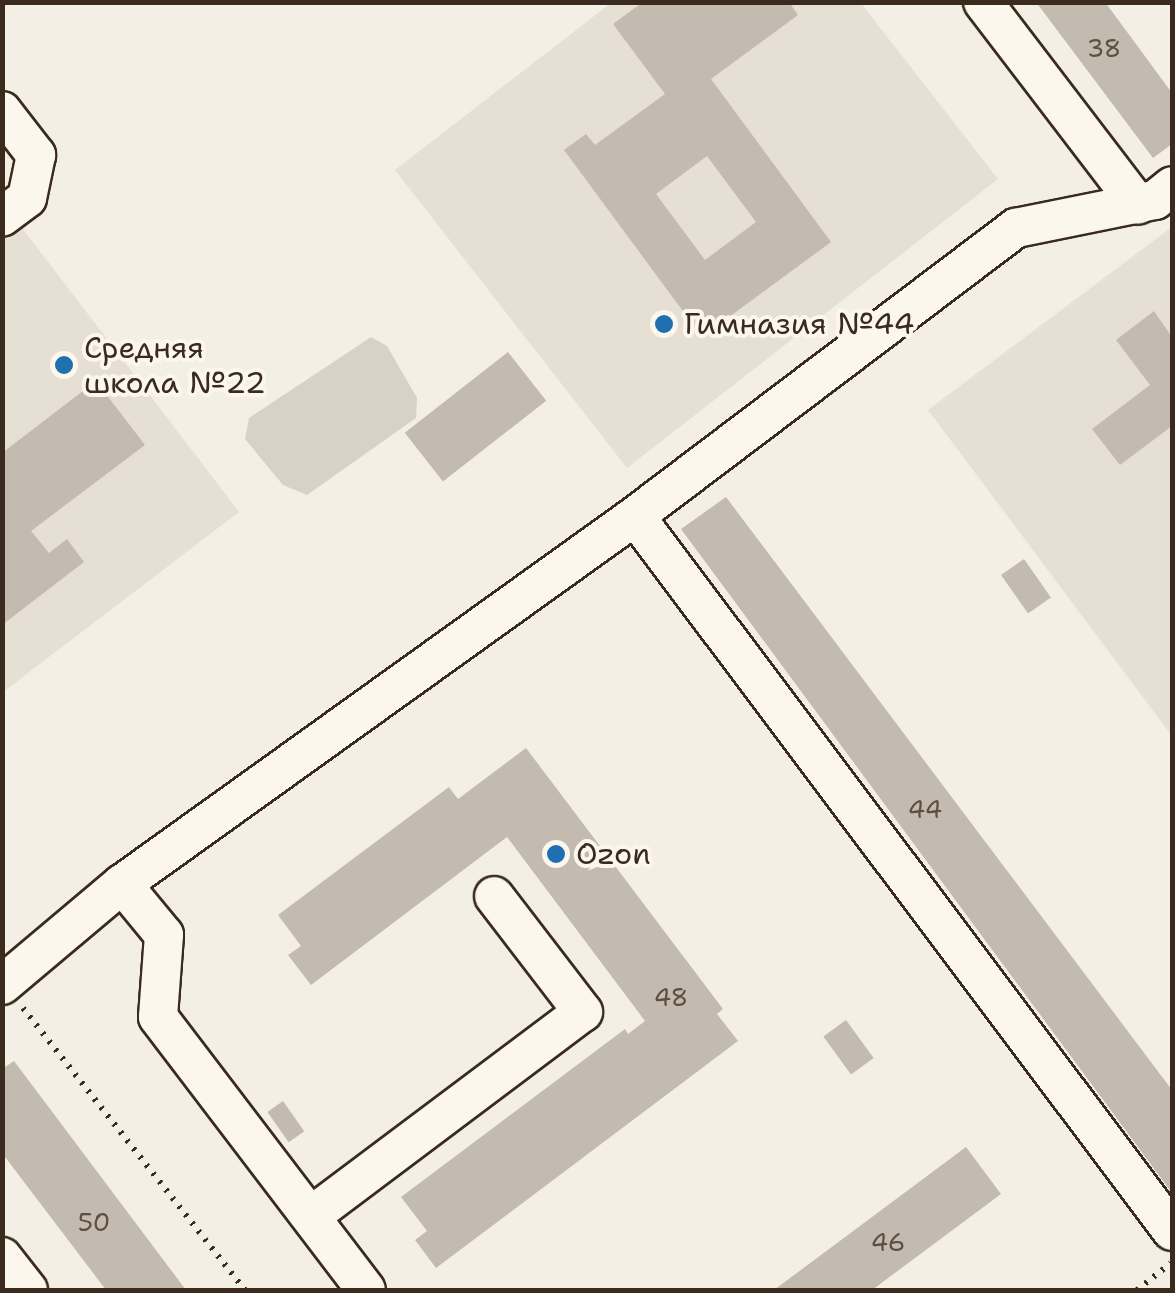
<!DOCTYPE html>
<meta charset="utf-8">
<style>
body{margin:0}
#map{position:relative;width:1175px;height:1293px;overflow:hidden;background:#f3efe4;font-family:"Shantell Sans",sans-serif}
div>[style]{position:absolute}
.built>*{inset:0;background:#e5dfd4}
.green>*{inset:0;background:#d8d1c6}
.building>*{inset:0;background:#c3bbb0;transform-origin:0 0}
.path>*{height:6px;margin-top:-3px;transform-origin:0;background:repeating-linear-gradient(90deg,#3b2a1e 0 2.5px,transparent 0 10.5px)}
.roads{filter:drop-shadow(2px 0 #3b2a1e) drop-shadow(-2px 0 #3b2a1e) drop-shadow(0 2px #3b2a1e) drop-shadow(0 -2px #3b2a1e)}
.minor>*{height:38px;margin:-19px;padding:0 19px;transform-origin:19px;border-radius:19px;background:#fbf7ec}
.dots>*{width:28px;height:28px;translate:-50% -50%;box-sizing:border-box;border:5px solid #fbf7ec;border-radius:50%}
span{translate:-50% -50%;white-space:nowrap;text-align:center;line-height:1.15;-webkit-text-stroke:8px #fbf7ec;paint-order:stroke}
.number-label{font-size:25px;color:#5d4e42}
.number-label span{-webkit-text-stroke-width:0}
.poi-label{font-size:30px;color:#3b2a1e}
.left{translate:0 -50%;text-align:left}
.frame{position:absolute;inset:0;border:5px solid #3b2a1e;pointer-events:none}
</style>
<div id="map">
<div class="built">
<div style="clip-path:polygon(860px 2px,998px 179px,627px 468px,395px 170px,611px 3px)"></div>
<div style="clip-path:polygon(10px 212px,239px 512px,3px 692px,2px 218px)"></div>
<div style="clip-path:polygon(1172px 227px,1172px 736px,928px 410px)"></div>
</div>
<div class="green">
<div style="clip-path:polygon(371px 337px,387px 346px,417px 398px,416px 418px,307px 495px,283px 485px,245px 439px,249px 418px)"></div>
</div>
<div class="building">
<div style="clip-path:polygon(evenodd,643px 2px,789px 2px,798px 15px,711px 79px,831px 242px,702px 337px,564px 150px,586px 134px,595px 145px,665px 94px,613px 24px,643px 2px,707px 156px,756px 222px,705px 260px,656px 194px,707px 156px)"></div>
<div style="clip-path:polygon(1036px 2px,1105px 2px,1172px 93px,1172px 144px,1153px 158px)"></div>
<div style="clip-path:polygon(1154px 311px,1172px 337px,1172px 426px,1120px 465px,1092px 429px,1150px 385px,1116px 340px)"></div>
<div style="left:508px;top:352px;width:62px;height:131px;rotate:52deg"></div>
<div style="clip-path:polygon(96px 381px,145px 445px,31px 531px,49px 553px,67px 539px,84px 562px,2px 625px,2px 453px)"></div>
<div style="clip-path:polygon(726px 497px,1172px 1090px,1172px 1193px,681px 529px)"></div>
<div style="left:1024px;top:559px;width:47px;height:28px;rotate:55deg"></div>
<div style="clip-path:polygon(526px 748px,723px 1009px,717px 1014px,738px 1041px,436px 1268px,415px 1240px,427px 1231px,401px 1197px,625px 1029px,628px 1034px,645px 1021px,507px 837px,311px 985px,288px 955px,301px 946px,278px 915px,449px 787px,458px 799px)"></div>
<div style="left:846px;top:1020px;width:47px;height:28px;rotate:54deg"></div>
<div style="clip-path:polygon(14px 1061px,186px 1290px,106px 1290px,2px 1153px,2px 1069px)"></div>
<div style="left:283px;top:1101px;width:37px;height:19px;rotate:55deg"></div>
<div style="clip-path:polygon(966px 1147px,1001px 1194px,872px 1290px,774px 1290px)"></div>
</div>
<div class="path">
<div style="left:23px;top:1008px;width:359px;rotate:51.8deg"></div>
<div style="left:1137px;top:1290px;width:43px;rotate:-38.5deg"></div>
</div>
<div class="roads">
<div class="minor">
<div style="left:983px;top:2px;width:255px;rotate:52.6deg"></div>
<div style="left:2px;top:111px;width:56px;rotate:52.3deg"></div>
<div style="left:36px;top:155px;width:44px;rotate:101.8deg"></div>
<div style="left:27px;top:198px;width:31px;rotate:143deg"></div>
<div style="left:635px;top:516px;width:894px;rotate:53.09deg"></div>
<div style="left:122px;top:884px;width:66px;rotate:50.5deg"></div>
<div style="left:164px;top:935px;width:82px;rotate:94.2deg"></div>
<div style="left:158px;top:1017px;width:343px;rotate:52.7deg"></div>
<div style="left:2px;top:985px;width:157px;rotate:-40.1deg"></div>
<div style="left:122px;top:884px;width:631px;rotate:-35.65deg"></div>
<div style="left:635px;top:516px;width:478px;rotate:-37.1deg"></div>
<div style="left:1016px;top:228px;width:142px;rotate:-11.4deg"></div>
<div style="left:1155px;top:200px;width:22px;rotate:-39deg"></div>
<div style="left:311px;top:1216px;width:340px;rotate:-36.9deg"></div>
<div style="left:583px;top:1012px;width:146px;rotate:-127.5deg"></div>
<div style="left:2px;top:1257px;width:42px;rotate:51.8deg"></div>
</div>
</div>
<div class="dots">
<div style="left:664px;top:324px;background:#1f6fb2"></div>
<div style="left:64px;top:365px;background:#1f6fb2"></div>
<div style="left:556px;top:854px;background:#1f6fb2"></div>
</div>
<div class="number-label">
<span style="left:1104px;top:48px">38</span>
<span style="left:925px;top:809px">44</span>
<span style="left:671px;top:997px">48</span>
<span style="left:94px;top:1222px">50</span>
<span style="left:888px;top:1242px">46</span>
</div>
<div class="poi-label">
<span class="left" style="left:684px;top:324px">Гимназия №44</span>
<span class="left" style="left:84px;top:365px">Средняя<br>школа №22</span>
<span class="left" style="left:576px;top:854px">Ozon</span>
</div>
<div class="frame"></div>
</div>
